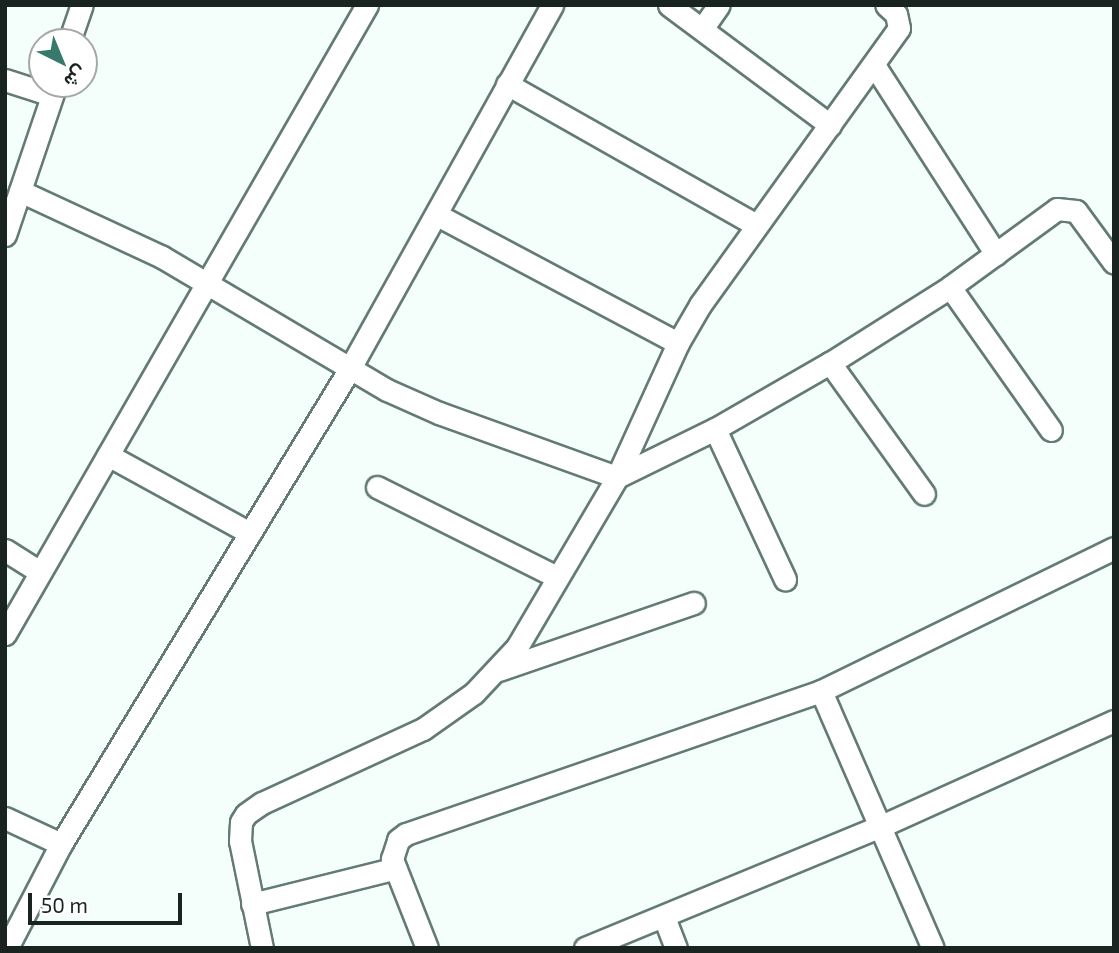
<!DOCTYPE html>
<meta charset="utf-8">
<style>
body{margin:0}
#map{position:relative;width:1119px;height:953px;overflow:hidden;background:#f4fefb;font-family:"Exo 2",Vazirmatn,sans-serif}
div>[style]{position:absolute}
.roads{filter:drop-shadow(2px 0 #637b74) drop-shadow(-2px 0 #637b74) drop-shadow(0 2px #637b74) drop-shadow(0 -2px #637b74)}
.street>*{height:21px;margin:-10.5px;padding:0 10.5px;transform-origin:10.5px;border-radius:10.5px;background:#fff}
span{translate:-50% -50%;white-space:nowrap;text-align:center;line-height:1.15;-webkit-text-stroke:7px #fff;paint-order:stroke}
.frame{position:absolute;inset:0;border:7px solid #192320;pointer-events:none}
.north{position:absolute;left:28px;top:28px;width:70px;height:70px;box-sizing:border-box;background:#fff;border:2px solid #a3a7a6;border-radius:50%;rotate:137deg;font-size:19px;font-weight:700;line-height:28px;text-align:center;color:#192320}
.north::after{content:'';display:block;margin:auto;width:24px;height:32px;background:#377a6b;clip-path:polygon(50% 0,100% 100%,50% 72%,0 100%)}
.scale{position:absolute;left:28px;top:893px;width:154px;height:32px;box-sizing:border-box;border:4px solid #192320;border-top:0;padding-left:9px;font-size:21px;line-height:24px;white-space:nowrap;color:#192320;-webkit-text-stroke:5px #fff;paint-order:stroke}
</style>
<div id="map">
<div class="roads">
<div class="street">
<div style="left:669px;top:5px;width:201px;rotate:36.7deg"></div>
<div style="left:702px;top:29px;width:29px;rotate:-55deg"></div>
<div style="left:69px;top:42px;width:39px;rotate:-71deg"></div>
<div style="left:874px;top:65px;width:225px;rotate:57.2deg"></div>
<div style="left:5px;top:80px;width:49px;rotate:17.7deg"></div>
<div style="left:507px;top:84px;width:286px;rotate:29.5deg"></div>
<div style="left:20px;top:191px;width:157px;rotate:24.9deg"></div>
<div style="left:162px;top:257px;width:261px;rotate:30.6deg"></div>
<div style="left:387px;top:390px;width:57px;rotate:23.9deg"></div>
<div style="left:439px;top:413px;width:189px;rotate:19.8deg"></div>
<div style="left:617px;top:477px;width:109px;rotate:-26.1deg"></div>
<div style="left:715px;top:429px;width:133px;rotate:-29.9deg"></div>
<div style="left:830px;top:363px;width:142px;rotate:-32.3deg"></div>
<div style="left:950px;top:287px;width:132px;rotate:-36.1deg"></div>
<div style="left:1057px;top:209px;width:19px;rotate:6deg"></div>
<div style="left:1076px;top:211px;width:64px;rotate:53.8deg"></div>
<div style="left:437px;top:215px;width:273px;rotate:28deg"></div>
<div style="left:5px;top:235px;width:159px;rotate:-71.3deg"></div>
<div style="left:950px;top:287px;width:175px;rotate:54.8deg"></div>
<div style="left:830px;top:363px;width:161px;rotate:54.3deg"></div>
<div style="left:715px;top:429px;width:166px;rotate:65deg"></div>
<div style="left:108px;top:455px;width:162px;rotate:28.8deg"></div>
<div style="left:377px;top:487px;width:201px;rotate:26.6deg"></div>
<div style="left:5px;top:550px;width:41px;rotate:32.2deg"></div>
<div style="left:5px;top:634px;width:726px;rotate:-60.08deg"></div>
<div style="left:499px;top:670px;width:206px;rotate:-19deg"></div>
<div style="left:821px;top:691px;width:280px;rotate:66.5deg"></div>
<div style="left:5px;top:818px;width:62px;rotate:24.9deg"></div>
<div style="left:252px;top:904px;width:148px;rotate:-14deg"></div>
<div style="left:664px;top:917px;width:33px;rotate:69deg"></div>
<div style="left:7px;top:948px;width:117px;rotate:-62.6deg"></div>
<div style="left:61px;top:844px;width:555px;rotate:-58.72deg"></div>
<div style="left:349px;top:370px;width:418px;rotate:-60.9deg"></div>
<div style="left:262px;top:948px;width:109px;rotate:-101.6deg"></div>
<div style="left:240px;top:841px;width:19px;rotate:-87deg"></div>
<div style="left:241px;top:822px;width:9px;rotate:-58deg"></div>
<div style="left:246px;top:814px;width:19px;rotate:-35deg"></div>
<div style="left:262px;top:803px;width:177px;rotate:-24.7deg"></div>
<div style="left:423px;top:729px;width:62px;rotate:-35.2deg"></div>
<div style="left:474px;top:693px;width:63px;rotate:-46.9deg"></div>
<div style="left:517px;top:647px;width:197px;rotate:-59.5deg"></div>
<div style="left:617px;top:477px;width:147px;rotate:-65.5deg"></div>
<div style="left:678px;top:343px;width:44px;rotate:-59.9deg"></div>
<div style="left:700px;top:305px;width:341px;rotate:-54.3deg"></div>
<div style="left:899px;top:28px;width:14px;rotate:-102deg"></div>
<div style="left:896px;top:14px;width:13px;rotate:-138deg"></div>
<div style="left:427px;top:948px;width:96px;rotate:-111.5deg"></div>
<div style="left:392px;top:859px;width:20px;rotate:-72deg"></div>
<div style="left:398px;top:840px;width:10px;rotate:-37deg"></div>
<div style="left:406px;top:834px;width:439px;rotate:-19deg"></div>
<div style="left:821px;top:691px;width:326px;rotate:-26deg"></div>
<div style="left:585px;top:948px;width:318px;rotate:-22.4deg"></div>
<div style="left:879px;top:827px;width:258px;rotate:-24.3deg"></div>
</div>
</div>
<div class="frame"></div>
<div class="north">ش</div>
<div class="scale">50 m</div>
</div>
